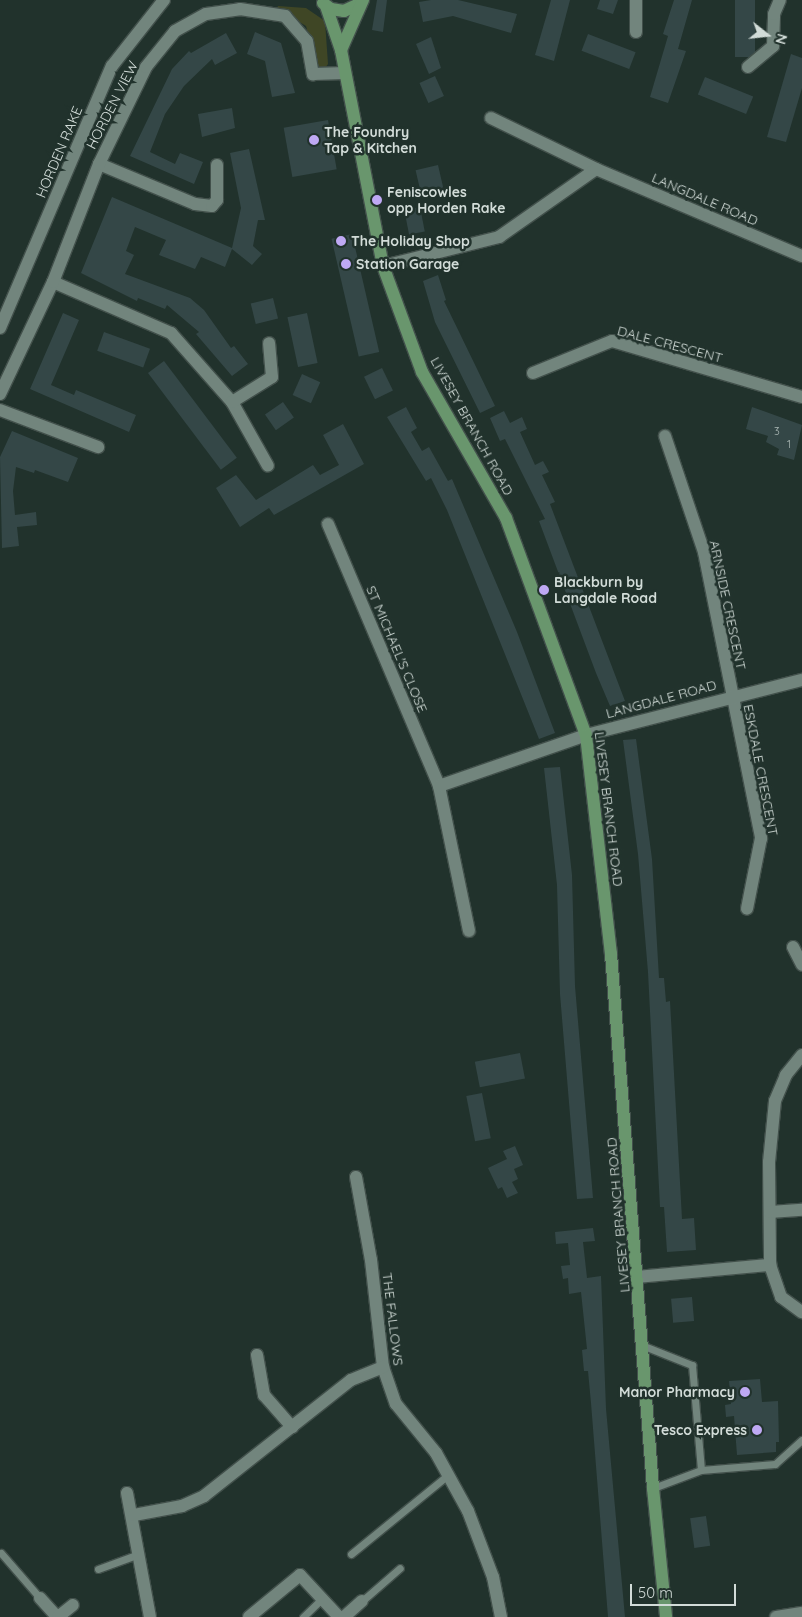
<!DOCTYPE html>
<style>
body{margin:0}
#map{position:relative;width:802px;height:1617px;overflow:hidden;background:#21322c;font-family:Quicksand,sans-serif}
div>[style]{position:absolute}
.green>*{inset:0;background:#3f4625}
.building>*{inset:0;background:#344747;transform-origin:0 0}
.roads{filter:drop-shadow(1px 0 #42504b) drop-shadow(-1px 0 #42504b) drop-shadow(0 1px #42504b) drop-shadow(0 -1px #42504b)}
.service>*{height:7px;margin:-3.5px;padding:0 3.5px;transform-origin:3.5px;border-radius:3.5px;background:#72857d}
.minor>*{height:12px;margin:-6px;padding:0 6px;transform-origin:6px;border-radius:6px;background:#72857d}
.tertiary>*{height:12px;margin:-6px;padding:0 6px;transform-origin:6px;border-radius:6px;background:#72857d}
.primary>*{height:12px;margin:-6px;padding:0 6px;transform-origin:6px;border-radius:6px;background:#69966d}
.dots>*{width:14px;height:14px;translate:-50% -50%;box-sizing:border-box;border:2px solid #21322c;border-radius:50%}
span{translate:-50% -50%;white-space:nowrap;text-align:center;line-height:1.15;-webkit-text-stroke:5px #21322c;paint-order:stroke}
.number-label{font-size:11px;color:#aab7b4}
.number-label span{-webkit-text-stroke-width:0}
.street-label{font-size:14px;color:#d2dcd8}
.poi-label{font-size:14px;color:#d2dcd8;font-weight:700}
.left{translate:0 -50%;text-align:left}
.right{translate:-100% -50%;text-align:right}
.north{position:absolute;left:742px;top:10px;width:50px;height:50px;-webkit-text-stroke:4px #21322c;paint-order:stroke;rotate:106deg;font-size:14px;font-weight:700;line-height:20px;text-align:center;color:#d2dcd8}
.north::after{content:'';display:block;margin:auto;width:18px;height:22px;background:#d2dcd8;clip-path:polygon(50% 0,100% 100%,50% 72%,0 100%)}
.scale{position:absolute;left:630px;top:1584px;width:106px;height:22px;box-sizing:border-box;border:2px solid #d2dcd8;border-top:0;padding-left:6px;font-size:15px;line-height:18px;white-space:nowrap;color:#d2dcd8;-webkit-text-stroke:4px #21322c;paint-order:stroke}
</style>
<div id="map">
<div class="green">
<div style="clip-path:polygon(278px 6px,306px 8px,325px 21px,328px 64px,323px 71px,317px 66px,306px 26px,277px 8px)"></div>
</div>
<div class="building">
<div style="clip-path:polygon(377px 0,387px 0,383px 32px,372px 30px)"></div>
<div style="clip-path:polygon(431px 0,458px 0,517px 14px,511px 33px,453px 16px,423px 22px,419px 2px)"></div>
<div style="clip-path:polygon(551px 0,570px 0,554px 61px,535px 55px)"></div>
<div style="clip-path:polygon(600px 0,618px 0,613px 14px,597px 9px)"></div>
<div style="clip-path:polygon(674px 0,692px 0,678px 49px,686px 51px,668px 103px,650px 97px,668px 36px,663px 34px)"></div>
<div style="left:735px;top:0;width:20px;height:57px"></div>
<div style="clip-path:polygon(255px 32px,281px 43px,295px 93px,272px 97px,265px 61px,247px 54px)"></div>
<div style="clip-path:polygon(226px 33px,237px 53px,215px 65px,212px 59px,184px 86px,165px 114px,150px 152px,175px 164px,180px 153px,203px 162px,194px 184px,130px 156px,172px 69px,189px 51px,191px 53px)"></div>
<div style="left:588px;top:34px;width:51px;height:18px;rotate:21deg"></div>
<div style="clip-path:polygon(431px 37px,441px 68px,429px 74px,416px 44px)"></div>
<div style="clip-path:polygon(791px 54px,802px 58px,802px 88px,786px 142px,767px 137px)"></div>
<div style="left:435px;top:76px;width:22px;height:17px;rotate:66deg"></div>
<div style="left:705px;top:77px;width:52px;height:19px;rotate:22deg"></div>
<div style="clip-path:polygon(232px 108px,235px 128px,202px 137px,198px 114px)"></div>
<div style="left:328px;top:120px;width:50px;height:45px;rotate:80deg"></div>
<div style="clip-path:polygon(249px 149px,265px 220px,258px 220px,253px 246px,262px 254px,252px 265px,232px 249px,225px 267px,201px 257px,195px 269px,159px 255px,166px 240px,135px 227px,126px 251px,134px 255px,125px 274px,190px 298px,204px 310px,231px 348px,234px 346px,248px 364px,232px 376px,196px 334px,199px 332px,167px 305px,165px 309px,138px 298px,137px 301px,81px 273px,112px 197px,232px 248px,241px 208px,230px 153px)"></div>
<div style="left:438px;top:165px;width:23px;height:23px;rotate:77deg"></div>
<div style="left:420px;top:207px;width:25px;height:16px;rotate:79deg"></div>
<div style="left:352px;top:234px;width:121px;height:21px;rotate:77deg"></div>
<div style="clip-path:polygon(438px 275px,446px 300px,444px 301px,495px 406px,480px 413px,435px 322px,423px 281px)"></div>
<div style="left:273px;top:298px;width:21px;height:23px;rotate:76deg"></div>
<div style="clip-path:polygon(63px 313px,79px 320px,51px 385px,74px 395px,76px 390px,136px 415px,129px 432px,30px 389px)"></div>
<div style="left:307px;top:313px;width:51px;height:20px;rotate:78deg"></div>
<div style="left:104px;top:332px;width:49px;height:20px;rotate:20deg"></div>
<div style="left:164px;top:361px;width:121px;height:20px;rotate:53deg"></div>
<div style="left:382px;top:368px;width:25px;height:20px;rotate:64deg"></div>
<div style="left:302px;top:374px;width:20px;height:23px;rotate:24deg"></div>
<div style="left:283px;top:402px;width:19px;height:22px;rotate:55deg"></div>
<div style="clip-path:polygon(406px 407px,417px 428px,411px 432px,422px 451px,429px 447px,448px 481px,452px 479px,517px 632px,555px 733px,539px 739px,447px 510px,431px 478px,426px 481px,387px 417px)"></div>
<div style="clip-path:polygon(752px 407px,802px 425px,794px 460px,777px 455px,779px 449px,766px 442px,768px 436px,746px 429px)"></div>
<div style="clip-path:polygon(504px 411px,510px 423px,522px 417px,527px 429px,520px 432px,535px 465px,543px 461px,549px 472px,542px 475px,555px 502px,550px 504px,625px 701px,610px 706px,596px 673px,539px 521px,545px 519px,505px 439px,500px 441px,490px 418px)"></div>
<div style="clip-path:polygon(343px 424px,364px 464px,274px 515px,269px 508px,240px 527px,216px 488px,236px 475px,256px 500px,313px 465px,320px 475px,339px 465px,323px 435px)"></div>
<div style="clip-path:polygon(12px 431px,78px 458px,68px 482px,35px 470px,34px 473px,16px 467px,13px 491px,15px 515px,36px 512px,37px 525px,17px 527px,19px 546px,2px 548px,0 457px)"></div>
<div style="clip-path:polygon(636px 739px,652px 859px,659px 978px,664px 978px,666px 1002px,670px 1001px,682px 1219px,694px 1218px,696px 1250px,667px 1252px,664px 1207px,660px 1207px,648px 972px,638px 854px,623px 740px)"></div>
<div style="clip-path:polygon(560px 767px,572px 875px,575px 986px,593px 1198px,577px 1199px,560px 994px,557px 885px,544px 768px)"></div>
<div style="left:520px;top:1053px;width:26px;height:46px;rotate:79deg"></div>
<div style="left:482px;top:1093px;width:46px;height:16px;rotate:79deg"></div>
<div style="clip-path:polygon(515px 1146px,523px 1165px,514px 1169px,518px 1179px,512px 1182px,518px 1193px,507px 1198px,502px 1187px,498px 1189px,488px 1168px,507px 1159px,503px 1151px)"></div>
<div style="clip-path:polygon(593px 1228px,595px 1241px,583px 1242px,587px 1278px,601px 1276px,606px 1409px,625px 1617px,608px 1617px,591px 1403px,588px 1371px,584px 1371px,582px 1350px,587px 1349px,581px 1292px,569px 1294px,568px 1278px,563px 1279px,561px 1266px,570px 1265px,568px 1243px,556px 1244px,555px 1232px)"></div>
<div style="left:692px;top:1297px;width:24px;height:21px;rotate:85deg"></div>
<div style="clip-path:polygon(760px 1379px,762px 1402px,778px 1401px,779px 1442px,776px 1442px,776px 1452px,737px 1455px,734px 1416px,726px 1417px,725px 1405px,731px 1404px,729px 1381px)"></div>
<div style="left:706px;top:1516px;width:30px;height:16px;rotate:82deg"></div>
</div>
<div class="roads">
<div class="service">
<div style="left:644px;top:1346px;width:52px;rotate:21.6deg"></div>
<div style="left:692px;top:1365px;width:105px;rotate:85.1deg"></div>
<div style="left:701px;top:1470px;width:51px;rotate:159.4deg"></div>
<div style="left:701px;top:1470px;width:74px;rotate:-4.6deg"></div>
<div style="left:775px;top:1464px;width:36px;rotate:-42deg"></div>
<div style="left:1px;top:1553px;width:60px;rotate:49.1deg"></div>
<div style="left:351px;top:1554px;width:127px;rotate:-39.2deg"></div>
<div style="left:98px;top:1569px;width:44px;rotate:-20.1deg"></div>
<div style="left:362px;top:1601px;width:50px;rotate:-41deg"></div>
<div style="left:303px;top:1617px;width:28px;rotate:-44deg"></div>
</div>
<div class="minor">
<div style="left:636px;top:32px;width:32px;rotate:-90deg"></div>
<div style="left:748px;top:67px;width:33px;rotate:-40deg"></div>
<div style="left:773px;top:46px;width:32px;rotate:-88deg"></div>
<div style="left:774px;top:14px;width:15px;rotate:-67deg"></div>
<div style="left:491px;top:118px;width:117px;rotate:25.9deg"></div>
<div style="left:99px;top:164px;width:104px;rotate:22.6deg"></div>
<div style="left:195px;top:204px;width:17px;rotate:7deg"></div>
<div style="left:212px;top:206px;width:8px;rotate:-50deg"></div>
<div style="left:217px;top:200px;width:35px;rotate:-90deg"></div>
<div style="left:383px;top:266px;width:120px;rotate:-14deg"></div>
<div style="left:499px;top:237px;width:118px;rotate:-35deg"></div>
<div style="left:596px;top:169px;width:224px;rotate:22.9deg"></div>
<div style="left:53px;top:282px;width:129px;rotate:23.4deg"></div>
<div style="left:171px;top:333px;width:92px;rotate:48.5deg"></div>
<div style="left:232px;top:402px;width:73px;rotate:60.6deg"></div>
<div style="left:533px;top:373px;width:85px;rotate:-22.1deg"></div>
<div style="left:612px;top:341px;width:198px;rotate:16.4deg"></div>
<div style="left:0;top:394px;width:124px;rotate:-64.7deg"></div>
<div style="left:53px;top:282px;width:127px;rotate:-68.7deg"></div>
<div style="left:99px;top:164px;width:108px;rotate:-64.1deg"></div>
<div style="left:146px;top:67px;width:46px;rotate:-51.1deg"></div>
<div style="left:175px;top:31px;width:35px;rotate:-29deg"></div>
<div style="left:206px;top:14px;width:34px;rotate:-8deg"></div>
<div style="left:240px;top:9px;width:46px;rotate:8.8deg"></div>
<div style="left:285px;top:16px;width:33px;rotate:49deg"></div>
<div style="left:307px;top:41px;width:34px;rotate:80deg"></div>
<div style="left:313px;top:74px;width:32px;rotate:-2deg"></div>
<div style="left:232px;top:402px;width:47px;rotate:-32deg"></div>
<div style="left:272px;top:377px;width:34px;rotate:-95deg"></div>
<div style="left:0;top:410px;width:105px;rotate:20.7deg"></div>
<div style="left:665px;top:436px;width:122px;rotate:71.4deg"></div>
<div style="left:704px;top:552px;width:292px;rotate:78.7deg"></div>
<div style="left:761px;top:838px;width:72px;rotate:101.2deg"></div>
<div style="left:328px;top:524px;width:285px;rotate:67deg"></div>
<div style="left:439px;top:786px;width:148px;rotate:78.3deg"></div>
<div style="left:439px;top:786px;width:156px;rotate:-19.1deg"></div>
<div style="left:586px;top:735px;width:223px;rotate:-14.3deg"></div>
<div style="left:793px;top:947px;width:20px;rotate:63deg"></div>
<div style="left:802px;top:1055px;width:26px;rotate:129deg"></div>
<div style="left:786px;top:1075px;width:28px;rotate:113deg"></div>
<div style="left:775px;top:1101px;width:61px;rotate:95.6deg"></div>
<div style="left:769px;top:1162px;width:103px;rotate:89.4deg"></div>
<div style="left:770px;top:1265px;width:34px;rotate:71deg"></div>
<div style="left:781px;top:1297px;width:26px;rotate:36deg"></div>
<div style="left:356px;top:1177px;width:84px;rotate:79.8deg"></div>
<div style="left:371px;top:1260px;width:108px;rotate:83.6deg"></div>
<div style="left:383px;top:1367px;width:39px;rotate:71deg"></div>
<div style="left:396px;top:1404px;width:63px;rotate:50.8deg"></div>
<div style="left:436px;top:1453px;width:66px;rotate:61.1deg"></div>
<div style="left:468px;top:1511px;width:71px;rotate:69.3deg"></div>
<div style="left:493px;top:1577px;width:41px;rotate:78.7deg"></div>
<div style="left:770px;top:1212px;width:32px;rotate:-4deg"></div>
<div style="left:637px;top:1277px;width:134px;rotate:-5.2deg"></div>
<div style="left:257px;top:1355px;width:41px;rotate:80.1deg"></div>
<div style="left:264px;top:1395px;width:43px;rotate:48.8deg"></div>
<div style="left:127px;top:1493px;width:126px;rotate:79.5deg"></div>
<div style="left:134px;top:1515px;width:49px;rotate:-10.6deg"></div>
<div style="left:182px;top:1506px;width:24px;rotate:-24deg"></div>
<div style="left:204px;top:1496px;width:187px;rotate:-38.3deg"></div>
<div style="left:351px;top:1380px;width:35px;rotate:-22deg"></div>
<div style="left:40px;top:1598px;width:25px;rotate:48deg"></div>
<div style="left:58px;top:1617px;width:19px;rotate:-39deg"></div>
<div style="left:249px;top:1617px;width:66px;rotate:-39.5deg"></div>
<div style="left:300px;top:1575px;width:57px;rotate:47.1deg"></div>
<div style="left:344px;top:1617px;width:24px;rotate:-42deg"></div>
<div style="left:776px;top:1617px;width:26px;rotate:-9deg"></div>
</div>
<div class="tertiary">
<div style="left:0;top:328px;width:285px;rotate:-66.9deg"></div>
<div style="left:112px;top:66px;width:84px;rotate:-51.8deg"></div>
</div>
<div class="primary">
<div style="left:323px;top:3px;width:10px;rotate:37deg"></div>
<div style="left:331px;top:9px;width:13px;rotate:9deg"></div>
<div style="left:344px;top:11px;width:19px;rotate:-25deg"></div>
<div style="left:326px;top:6px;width:46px;rotate:71.2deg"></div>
<div style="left:341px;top:50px;width:220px;rotate:79deg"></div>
<div style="left:383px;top:266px;width:113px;rotate:69.8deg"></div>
<div style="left:422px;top:372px;width:168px;rotate:60.1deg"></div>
<div style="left:506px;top:518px;width:231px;rotate:69.8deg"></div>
<div style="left:586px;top:735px;width:220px;rotate:83.5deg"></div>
<div style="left:611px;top:954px;width:536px;rotate:85.5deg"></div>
<div style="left:653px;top:1488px;width:130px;rotate:84.2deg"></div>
<div style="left:341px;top:50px;width:55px;rotate:-66.3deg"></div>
</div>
</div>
<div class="dots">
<div style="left:314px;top:140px;background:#bfa9f4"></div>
<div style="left:377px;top:200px;background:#bfa9f4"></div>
<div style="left:341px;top:241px;background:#bfa9f4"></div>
<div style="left:346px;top:264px;background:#bfa9f4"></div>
<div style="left:544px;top:590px;background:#bfa9f4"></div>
<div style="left:745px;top:1392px;background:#bfa9f4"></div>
<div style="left:757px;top:1430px;background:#bfa9f4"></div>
</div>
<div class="number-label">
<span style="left:777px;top:431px">3</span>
<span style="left:789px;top:444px">1</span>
</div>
<div class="street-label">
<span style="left:112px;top:105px;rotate:-63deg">HORDEN VIEW</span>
<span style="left:59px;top:152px;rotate:-67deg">HORDEN RAKE</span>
<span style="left:705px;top:199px;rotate:23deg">LANGDALE ROAD</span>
<span style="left:670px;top:344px;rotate:15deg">DALE CRESCENT</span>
<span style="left:472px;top:426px;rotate:61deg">LIVESEY BRANCH ROAD</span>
<span style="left:728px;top:605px;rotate:78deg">ARNSIDE CRESCENT</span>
<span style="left:397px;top:649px;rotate:67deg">ST MICHAEL'S CLOSE</span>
<span style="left:661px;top:699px;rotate:-15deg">LANGDALE ROAD</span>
<span style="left:761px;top:770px;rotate:79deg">ESKDALE CRESCENT</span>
<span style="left:609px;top:809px;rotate:83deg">LIVESEY BRANCH ROAD</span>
<span style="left:618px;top:1215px;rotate:-95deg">LIVESEY BRANCH ROAD</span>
<span style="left:393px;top:1319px;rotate:83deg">THE FALLOWS</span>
</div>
<div class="poi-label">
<span class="left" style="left:324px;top:140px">The Foundry<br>Tap &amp; Kitchen</span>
<span class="left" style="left:387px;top:200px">Feniscowles<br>opp Horden Rake</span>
<span class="left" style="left:351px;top:241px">The Holiday Shop</span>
<span class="left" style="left:356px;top:264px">Station Garage</span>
<span class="left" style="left:554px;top:590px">Blackburn by<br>Langdale Road</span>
<span class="right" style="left:735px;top:1392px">Manor Pharmacy</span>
<span class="right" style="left:747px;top:1430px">Tesco Express</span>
</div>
<div class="north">N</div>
<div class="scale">50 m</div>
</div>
